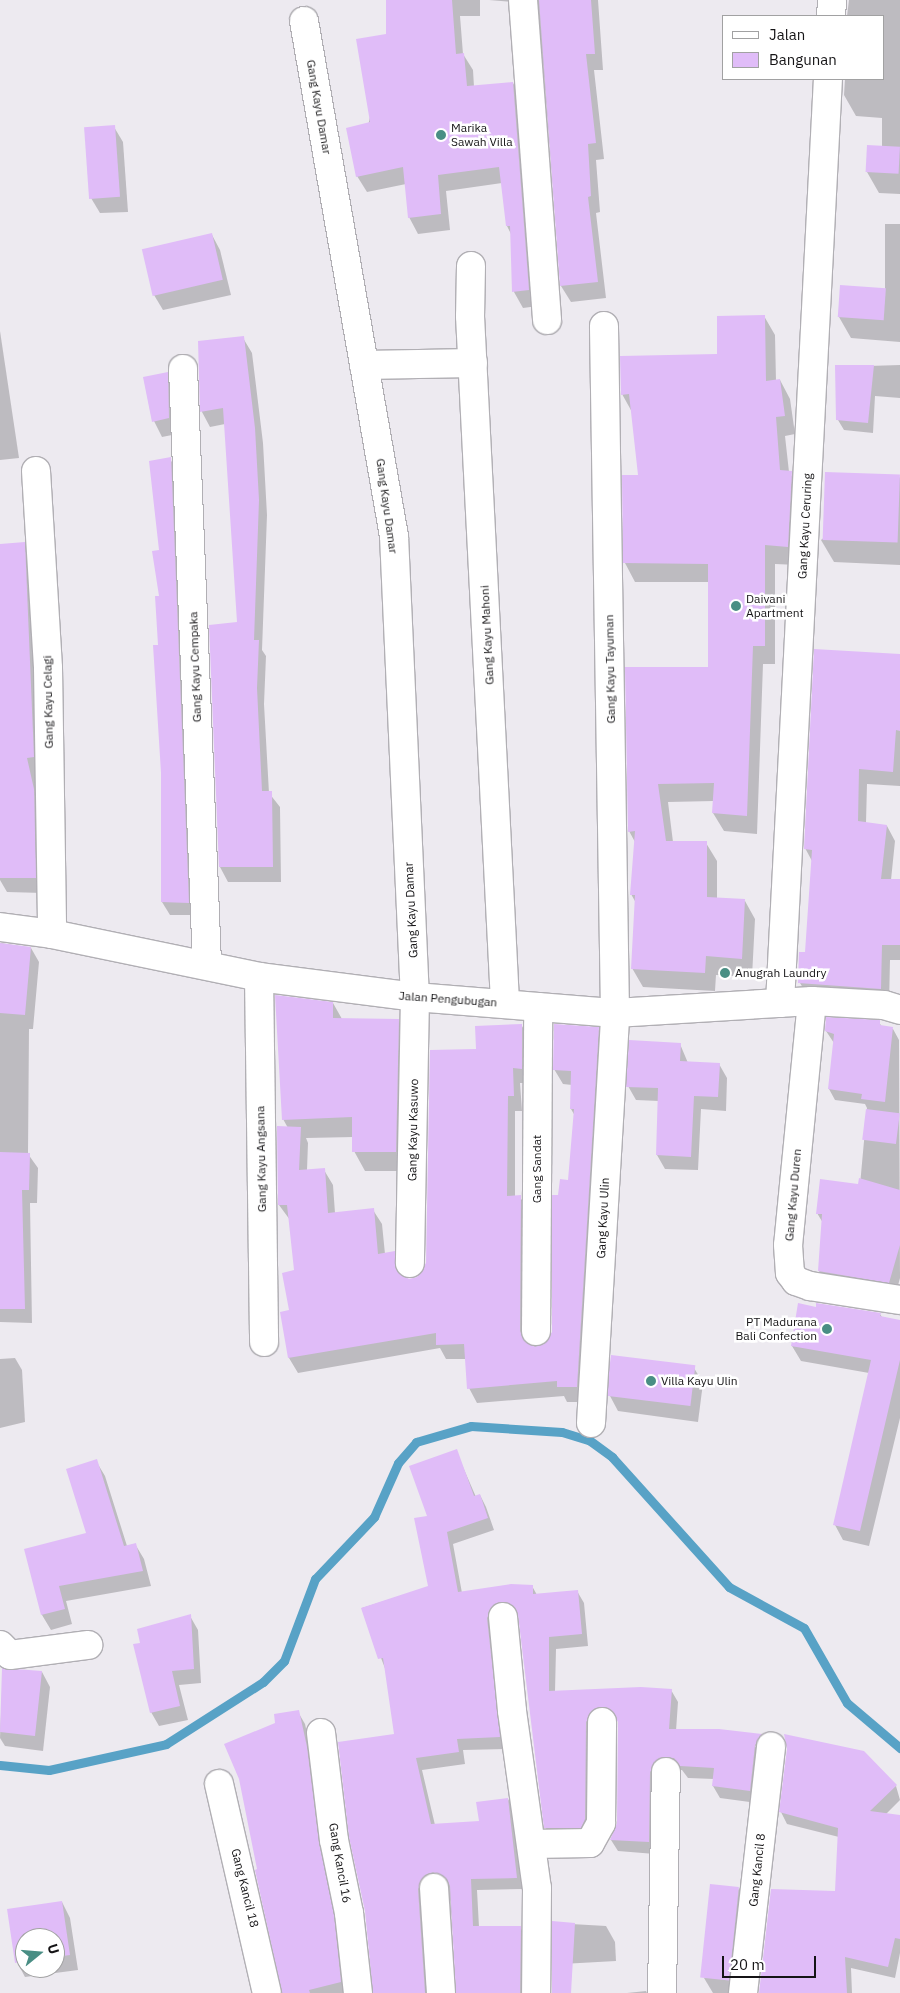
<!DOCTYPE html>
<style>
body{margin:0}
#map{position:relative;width:900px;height:1993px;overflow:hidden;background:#edeaf0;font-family:"IBM Plex Sans",sans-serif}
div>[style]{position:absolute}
.shadow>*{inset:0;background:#0003}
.stream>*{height:9px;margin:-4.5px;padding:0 4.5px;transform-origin:4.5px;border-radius:4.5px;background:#58a2c6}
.building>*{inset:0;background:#e0bcf8;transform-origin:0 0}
.roads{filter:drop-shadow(1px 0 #b1afb4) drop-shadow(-1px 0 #b1afb4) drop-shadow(0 1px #b1afb4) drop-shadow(0 -1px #b1afb4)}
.street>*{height:28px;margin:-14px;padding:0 14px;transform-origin:14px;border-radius:14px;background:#fff}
.dots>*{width:14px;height:14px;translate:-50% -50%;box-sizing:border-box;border:2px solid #fff;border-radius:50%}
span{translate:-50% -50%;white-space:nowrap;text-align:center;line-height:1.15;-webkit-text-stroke:5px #fff;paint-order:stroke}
.street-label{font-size:12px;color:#151416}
.poi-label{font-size:12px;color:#151416}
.left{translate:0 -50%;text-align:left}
.right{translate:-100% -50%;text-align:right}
.legend{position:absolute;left:722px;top:15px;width:162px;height:65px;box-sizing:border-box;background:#fff;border:1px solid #a1a1a2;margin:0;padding:6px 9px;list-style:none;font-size:15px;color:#151416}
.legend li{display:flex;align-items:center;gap:10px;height:25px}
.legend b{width:25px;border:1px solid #a1a1a2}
.north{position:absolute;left:15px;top:1928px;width:50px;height:50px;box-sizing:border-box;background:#fff;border:1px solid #a1a1a2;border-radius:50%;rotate:73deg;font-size:14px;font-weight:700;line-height:20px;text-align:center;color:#151416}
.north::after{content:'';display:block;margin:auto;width:18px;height:22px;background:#498e84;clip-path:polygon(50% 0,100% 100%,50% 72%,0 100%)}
.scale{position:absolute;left:722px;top:1956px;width:94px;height:22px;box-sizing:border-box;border:2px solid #151416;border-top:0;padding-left:6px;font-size:15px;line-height:18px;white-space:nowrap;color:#151416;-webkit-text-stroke:4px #fff;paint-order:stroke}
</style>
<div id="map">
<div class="shadow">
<div style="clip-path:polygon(388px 0,480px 0,480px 16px,460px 16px,463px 54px,473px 70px,474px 87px,513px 83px,522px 99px,538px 306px,523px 308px,514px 292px,511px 234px,507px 226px,502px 183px,446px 191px,450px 230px,418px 234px,409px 217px,406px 184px,367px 192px,357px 176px,388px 35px)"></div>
<div style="clip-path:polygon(489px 0,598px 0,603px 70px,594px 70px,604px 159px,596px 160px,600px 212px,596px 213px,606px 298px,571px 302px,561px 286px,538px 3px,532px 0,523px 3px)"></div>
<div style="clip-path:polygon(849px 0,900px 0,900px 194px,879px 193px,867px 172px,882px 147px,882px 118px,856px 116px,844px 95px,845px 79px,884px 79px,884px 16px,847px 16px)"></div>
<div style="clip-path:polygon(114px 127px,123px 142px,128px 212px,100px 213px,91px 198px)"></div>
<div style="clip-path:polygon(885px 224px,900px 224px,900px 342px,851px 338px,839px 317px,885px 289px)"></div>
<div style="clip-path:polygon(212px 235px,220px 250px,231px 295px,163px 310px,154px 295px)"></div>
<div style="clip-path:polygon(764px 316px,775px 335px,776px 381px,780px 380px,790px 399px,795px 434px,785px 436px,789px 472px,802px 491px,798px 565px,775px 564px,775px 664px,763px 664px,757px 834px,724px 831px,713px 813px,714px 801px,668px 802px,673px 842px,706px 843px,717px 861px,717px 899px,745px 901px,755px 919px,752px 977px,716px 975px,715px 991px,643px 987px,632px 968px,636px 903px,631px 894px,635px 842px,629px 831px,709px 668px,709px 582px,635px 582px,625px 563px,623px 476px,639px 477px,632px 412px,622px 394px,718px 355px)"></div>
<div style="clip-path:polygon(0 331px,19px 458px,0 460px)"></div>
<div style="clip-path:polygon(243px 338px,252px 353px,263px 443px,267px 515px,262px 650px,266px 656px,264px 704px,269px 793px,280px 807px,281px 882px,228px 882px,220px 867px,238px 623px,225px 424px,210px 427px,202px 412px,199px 342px)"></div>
<div style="clip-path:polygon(900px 365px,900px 398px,875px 396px,873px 433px,844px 430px,838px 420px,836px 367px)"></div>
<div style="clip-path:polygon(167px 374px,176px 389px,177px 434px,162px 437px,154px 421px)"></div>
<div style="clip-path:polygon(170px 459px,178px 472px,196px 915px,170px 915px,162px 902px,160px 551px)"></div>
<div style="clip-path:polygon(900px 477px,900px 565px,834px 562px,821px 540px)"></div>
<div style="clip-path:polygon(24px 543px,32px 558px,41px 771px,35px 772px,42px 805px,43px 893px,7px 892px,0 880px,0 545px)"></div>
<div style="clip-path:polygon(900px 655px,900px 786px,867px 784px,866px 823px,887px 826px,895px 841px,891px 880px,900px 881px,900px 960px,890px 960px,889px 1004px,809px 998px,800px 983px,806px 953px,812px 861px,805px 848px)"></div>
<div style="clip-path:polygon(0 943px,31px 948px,39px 962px,33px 1029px,29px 1029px,28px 1154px,38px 1168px,37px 1203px,30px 1203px,32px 1323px,0 1322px)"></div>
<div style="clip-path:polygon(333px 1003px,342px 1019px,398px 1020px,409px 1039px,407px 1171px,365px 1171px,354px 1151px,354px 1137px,306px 1138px,308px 1143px,307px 1170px,324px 1170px,333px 1185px,335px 1213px,373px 1210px,382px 1224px,385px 1254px,394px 1252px,403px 1267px,403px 1277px,409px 1280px,418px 1278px,427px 1264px,477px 1051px,522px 1026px,530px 1040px,530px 1083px,520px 1083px,522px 1111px,515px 1111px,515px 1197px,520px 1197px,529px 1212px,528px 1346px,545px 1346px,553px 1331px,559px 1196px,570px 1181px,575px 1116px,571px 1109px,572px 1085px,563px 1084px,554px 1069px,598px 1029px,606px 1043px,585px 1402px,567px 1402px,564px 1396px,477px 1403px,469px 1388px,466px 1359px,446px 1359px,440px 1348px,298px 1373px,289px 1358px,282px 1313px,291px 1311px,295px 1271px,290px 1220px,279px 1205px,288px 1128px,283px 1119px)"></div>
<div style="clip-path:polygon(879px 1022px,882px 1027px,893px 1029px,899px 1040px,900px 1278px,896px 1293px,826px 1283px,819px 1271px,823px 1223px,817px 1213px,860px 1185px,867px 1108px,865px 1104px,835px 1100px,829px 1089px,834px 1043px,826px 1031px)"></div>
<div style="clip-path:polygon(680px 1044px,688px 1063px,719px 1064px,727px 1078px,726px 1111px,701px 1109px,698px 1170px,665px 1169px,657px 1155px,659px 1101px,636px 1100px,628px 1086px)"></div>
<div style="clip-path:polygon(817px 1308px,880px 1314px,882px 1317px,900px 1321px,900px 1418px,869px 1546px,843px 1540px,835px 1525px,869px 1373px,801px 1361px,792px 1346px)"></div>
<div style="clip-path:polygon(15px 1358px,22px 1370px,25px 1422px,0 1428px,0 1359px)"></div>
<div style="clip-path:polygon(694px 1368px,703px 1383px,698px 1422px,618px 1411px,610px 1396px)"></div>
<div style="clip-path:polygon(456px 1451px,476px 1497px,480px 1495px,486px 1507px,494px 1530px,453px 1544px,462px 1593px,532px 1586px,537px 1595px,577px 1591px,584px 1603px,588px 1646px,556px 1649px,555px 1692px,671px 1690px,678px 1702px,676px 1731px,762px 1736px,768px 1747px,763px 1756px,754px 1744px,762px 1758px,757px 1803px,720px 1798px,713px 1786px,714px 1779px,688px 1778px,682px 1770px,666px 1770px,655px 1854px,618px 1851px,611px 1840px,618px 1823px,618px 1720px,602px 1720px,592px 1831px,552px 1840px,546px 1828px,520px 1618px,517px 1614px,500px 1616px,506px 1749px,463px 1750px,465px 1764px,422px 1770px,435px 1825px,481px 1822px,508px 1799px,515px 1811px,523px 1889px,477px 1890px,479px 1927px,520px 1927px,527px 1939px,527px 1993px,458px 1993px,449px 1888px,441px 1884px,431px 1993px,373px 1993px,366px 1911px,395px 1735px,386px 1671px,362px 1608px,429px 1587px,429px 1517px)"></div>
<div style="clip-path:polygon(96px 1461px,105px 1476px,127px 1546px,135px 1544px,144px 1559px,151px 1586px,66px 1601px,72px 1624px,51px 1630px,42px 1615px,26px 1550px,87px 1534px)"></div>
<div style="clip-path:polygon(190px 1616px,198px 1630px,201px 1683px,179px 1685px,188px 1720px,159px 1726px,151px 1712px,142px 1644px)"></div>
<div style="clip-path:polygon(3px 1669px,42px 1672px,50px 1687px,43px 1751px,5px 1746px,0 1738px)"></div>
<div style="clip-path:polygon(298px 1712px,305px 1724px,313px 1760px,347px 1993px,283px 1993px,277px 1723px)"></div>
<div style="clip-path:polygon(896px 1786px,900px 1800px,885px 1815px,900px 1816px,900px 1953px,895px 1978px,851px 1968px,852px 1993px,760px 1993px,836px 1892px,839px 1837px,787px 1824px,781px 1812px)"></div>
<div style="clip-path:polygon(739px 1888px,747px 1903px,737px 1993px,713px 1993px,704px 1978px)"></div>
<div style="clip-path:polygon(evenodd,62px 1902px,70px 1918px,78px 1970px,25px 1977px,17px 1962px,9px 1910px,62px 1902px,25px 1938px,55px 1938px,55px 1968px,25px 1968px,25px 1938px)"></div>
<div style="clip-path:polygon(554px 1923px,606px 1926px,615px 1942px,616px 1961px,562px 1964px)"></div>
<div style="clip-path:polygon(646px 1991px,647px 1993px,627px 1993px)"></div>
</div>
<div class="stream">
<div style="left:0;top:1765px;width:49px;rotate:5.8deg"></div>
<div style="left:49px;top:1770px;width:120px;rotate:-12.5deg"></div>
<div style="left:166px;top:1744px;width:115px;rotate:-32.6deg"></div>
<div style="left:263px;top:1682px;width:30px;rotate:-45deg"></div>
<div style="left:284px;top:1661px;width:88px;rotate:-69.3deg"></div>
<div style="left:315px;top:1579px;width:86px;rotate:-46.4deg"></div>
<div style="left:374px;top:1517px;width:59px;rotate:-66deg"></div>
<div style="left:398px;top:1463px;width:28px;rotate:-49deg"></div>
<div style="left:416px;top:1442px;width:57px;rotate:-16.2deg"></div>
<div style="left:471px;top:1426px;width:91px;rotate:3.8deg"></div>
<div style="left:562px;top:1432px;width:28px;rotate:17deg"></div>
<div style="left:589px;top:1440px;width:29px;rotate:36deg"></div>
<div style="left:612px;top:1457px;width:175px;rotate:48deg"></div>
<div style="left:729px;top:1587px;width:85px;rotate:28.7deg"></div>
<div style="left:804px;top:1628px;width:86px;rotate:60.2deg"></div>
<div style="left:847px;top:1703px;width:70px;rotate:40.3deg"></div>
</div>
<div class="building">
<div style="clip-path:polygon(386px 0,452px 0,456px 54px,464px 53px,467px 86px,513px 82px,529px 290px,512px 292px,510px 226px,506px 226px,499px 167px,438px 175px,441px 214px,408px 218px,403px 167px,356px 177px,346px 128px,370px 122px,356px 39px,386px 34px)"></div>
<div style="clip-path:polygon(539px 0,591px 0,595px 54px,586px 54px,596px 143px,588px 144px,591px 196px,588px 197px,598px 282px,560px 286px)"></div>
<div style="left:115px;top:125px;width:72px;height:31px;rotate:86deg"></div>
<div style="left:867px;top:145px;width:33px;height:27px;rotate:3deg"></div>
<div style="left:212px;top:233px;width:48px;height:72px;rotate:77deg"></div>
<div style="left:840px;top:285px;width:46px;height:32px;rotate:4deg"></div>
<div style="clip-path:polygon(765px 315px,766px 381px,780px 379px,785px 416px,776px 417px,780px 470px,792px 471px,788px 547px,765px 545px,765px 646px,753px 646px,747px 816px,712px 813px,714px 783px,658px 784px,666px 841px,707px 841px,707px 897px,745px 899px,742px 959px,706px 956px,705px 973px,631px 969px,635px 895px,630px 895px,635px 831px,628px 832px,625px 667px,708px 667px,708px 564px,623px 563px,622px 475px,638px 475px,629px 394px,621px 395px,620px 356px,717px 354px,717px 316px)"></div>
<div style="clip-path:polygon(244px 336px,255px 428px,259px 500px,254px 640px,259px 640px,257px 688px,262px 791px,272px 791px,273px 867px,219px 867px,209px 625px,237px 622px,223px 408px,200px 412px,198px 341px)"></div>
<div style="clip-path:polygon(835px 365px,874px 365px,868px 423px,836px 420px)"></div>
<div style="clip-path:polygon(168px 372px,169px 418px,152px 422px,143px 377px)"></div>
<div style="clip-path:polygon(171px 457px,189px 903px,161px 902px,161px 773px,153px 645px,158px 645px,155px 596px,159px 596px,152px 551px,159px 550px,149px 461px)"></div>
<div style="left:825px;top:472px;width:75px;height:68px;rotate:2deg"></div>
<div style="clip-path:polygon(25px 542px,34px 757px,27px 758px,34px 789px,36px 878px,0 878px,0 544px)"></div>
<div style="clip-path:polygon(814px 649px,900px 654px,900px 731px,896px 730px,893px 772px,859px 769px,858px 821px,887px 825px,881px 879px,900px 879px,900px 945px,882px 945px,881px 989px,798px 983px,799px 952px,805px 952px,812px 850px,804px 849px)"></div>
<div style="clip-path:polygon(0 943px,31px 947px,25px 1015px,0 1013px)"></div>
<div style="clip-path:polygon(275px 995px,333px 1002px,333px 1018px,399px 1019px,396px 1152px,352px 1152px,352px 1117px,282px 1120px)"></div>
<div style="clip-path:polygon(826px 1017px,880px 1020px,880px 1025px,893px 1027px,885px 1102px,861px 1099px,862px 1094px,828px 1089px,834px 1034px,825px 1031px)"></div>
<div style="clip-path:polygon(522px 1024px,522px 1069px,513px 1068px,514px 1096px,508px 1096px,507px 1196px,521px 1195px,520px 1331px,523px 1339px,535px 1347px,544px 1344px,552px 1332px,552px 1195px,558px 1195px,560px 1179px,568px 1180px,574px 1109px,570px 1109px,571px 1071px,553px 1070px,554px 1024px,599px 1027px,577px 1387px,557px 1387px,557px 1381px,467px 1389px,464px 1344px,436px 1345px,436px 1333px,288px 1358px,280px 1312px,289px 1310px,282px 1273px,294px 1270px,287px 1205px,278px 1205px,277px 1126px,301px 1127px,299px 1170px,325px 1168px,328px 1213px,374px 1208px,378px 1254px,395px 1251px,397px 1271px,409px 1279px,417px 1277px,426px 1263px,430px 1050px,476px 1049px,475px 1026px)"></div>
<div style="clip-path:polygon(629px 1040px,681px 1043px,680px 1061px,720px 1063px,718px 1097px,694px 1096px,691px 1157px,656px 1155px,658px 1088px,626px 1087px)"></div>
<div style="left:866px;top:1109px;width:34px;height:31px;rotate:7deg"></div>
<div style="clip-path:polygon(0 1152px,30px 1153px,29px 1190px,22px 1190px,25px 1309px,0 1309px)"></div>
<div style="clip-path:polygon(859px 1178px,900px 1190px,900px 1245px,889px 1283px,818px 1271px,822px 1214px,816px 1214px,820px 1179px,858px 1184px)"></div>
<div style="clip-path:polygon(798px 1303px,816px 1307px,816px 1303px,881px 1313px,880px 1316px,900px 1320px,900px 1360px,860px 1531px,833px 1525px,871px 1360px,791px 1346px)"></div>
<div style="left:611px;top:1355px;width:85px;height:41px;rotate:7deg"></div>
<div style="clip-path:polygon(457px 1449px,474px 1496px,480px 1494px,488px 1518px,447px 1532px,458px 1592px,511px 1584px,533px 1585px,533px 1594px,578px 1590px,582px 1634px,549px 1637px,549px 1691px,641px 1687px,672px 1689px,669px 1729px,719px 1729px,762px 1734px,755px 1745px,750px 1791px,712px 1786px,714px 1768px,680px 1766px,674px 1758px,659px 1758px,650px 1772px,649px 1842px,610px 1840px,617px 1823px,618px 1722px,610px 1709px,595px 1708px,586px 1722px,585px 1819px,581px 1828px,544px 1828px,518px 1615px,509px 1603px,494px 1604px,487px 1618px,500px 1737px,457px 1739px,459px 1752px,416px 1758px,431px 1824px,479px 1821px,476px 1802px,508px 1798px,517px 1878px,471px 1879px,473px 1926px,521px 1926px,520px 1993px,456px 1993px,450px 1886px,447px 1879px,433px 1872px,425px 1875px,418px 1889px,425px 1993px,373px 1993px,365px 1911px,349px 1837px,338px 1742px,394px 1734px,383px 1658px,378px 1659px,361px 1608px,428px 1586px,414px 1518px,427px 1516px,409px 1466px)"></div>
<div style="clip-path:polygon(97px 1459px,124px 1546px,136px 1543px,143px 1571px,59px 1586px,65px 1609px,41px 1615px,24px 1549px,86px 1533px,66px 1469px)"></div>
<div style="clip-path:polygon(191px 1614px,194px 1669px,172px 1671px,180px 1706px,150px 1713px,133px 1644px,140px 1643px,137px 1629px)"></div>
<div style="clip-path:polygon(2px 1668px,42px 1671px,35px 1736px,0 1732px)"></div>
<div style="clip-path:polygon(299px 1710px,307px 1747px,319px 1843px,334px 1915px,341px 1982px,309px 1990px,310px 1993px,282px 1993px,255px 1870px,257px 1869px,239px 1779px,224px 1744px,275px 1723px,274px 1714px)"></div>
<div style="clip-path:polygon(784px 1734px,864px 1751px,897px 1785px,870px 1811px,900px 1815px,900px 1939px,895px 1938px,888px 1967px,845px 1957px,847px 1993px,759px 1993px,771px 1889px,835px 1891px,838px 1828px,779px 1812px,787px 1749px)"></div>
<div style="left:710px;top:1884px;width:29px;height:94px;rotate:6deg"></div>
<div style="clip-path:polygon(62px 1901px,70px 1955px,55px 1957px,55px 1938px,25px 1938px,25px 1961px,15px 1963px,7px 1909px)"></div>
<div style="clip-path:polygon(552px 1921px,575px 1923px,571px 1993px,552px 1993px)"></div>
</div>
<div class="roads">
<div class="street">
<div style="left:523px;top:0;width:321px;rotate:85.7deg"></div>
<div style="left:831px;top:16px;width:16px;rotate:-86deg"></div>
<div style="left:304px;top:21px;width:523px;rotate:80.09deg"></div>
<div style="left:394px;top:536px;width:461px;rotate:87.4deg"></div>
<div style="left:415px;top:997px;width:266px;rotate:91.1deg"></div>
<div style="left:471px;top:266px;width:50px;rotate:91.1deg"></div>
<div style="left:470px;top:316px;width:688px;rotate:87.08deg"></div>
<div style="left:364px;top:365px;width:109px;rotate:-1.1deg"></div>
<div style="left:183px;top:369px;width:595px;rotate:87.69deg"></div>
<div style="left:36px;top:471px;width:197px;rotate:86.5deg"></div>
<div style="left:48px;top:668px;width:266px;rotate:89.1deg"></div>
<div style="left:0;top:927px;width:52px;rotate:7.7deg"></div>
<div style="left:52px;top:934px;width:211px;rotate:11.7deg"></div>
<div style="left:259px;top:977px;width:157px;rotate:7.3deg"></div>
<div style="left:415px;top:997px;width:201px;rotate:4.6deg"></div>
<div style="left:615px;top:1013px;width:197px;rotate:-3.5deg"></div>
<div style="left:812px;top:1001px;width:72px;rotate:3.2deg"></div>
<div style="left:884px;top:1005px;width:17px;rotate:17deg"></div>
<div style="left:259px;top:977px;width:365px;rotate:89.2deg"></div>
<div style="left:812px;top:1001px;width:245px;rotate:95.6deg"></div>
<div style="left:788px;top:1245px;width:28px;rotate:86deg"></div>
<div style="left:790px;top:1273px;width:10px;rotate:53deg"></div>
<div style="left:796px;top:1281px;width:15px;rotate:20deg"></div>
<div style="left:810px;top:1286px;width:91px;rotate:8.8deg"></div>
<div style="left:780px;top:1003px;width:925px;rotate:-87.03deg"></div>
<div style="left:536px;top:1331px;width:324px;rotate:-89.6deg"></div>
<div style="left:591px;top:1423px;width:411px;rotate:-86.6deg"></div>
<div style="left:615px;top:1013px;width:687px;rotate:-90.92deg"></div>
<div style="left:503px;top:1617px;width:94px;rotate:84.5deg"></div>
<div style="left:512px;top:1711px;width:179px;rotate:82deg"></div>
<div style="left:537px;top:1888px;width:105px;rotate:90.5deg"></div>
<div style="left:0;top:1645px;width:14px;rotate:45deg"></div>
<div style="left:10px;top:1655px;width:79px;rotate:-7.3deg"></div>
<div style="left:321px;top:1733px;width:108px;rotate:83.1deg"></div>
<div style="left:334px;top:1840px;width:75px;rotate:78.4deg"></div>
<div style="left:349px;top:1913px;width:81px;rotate:83.6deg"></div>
<div style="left:219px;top:1784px;width:214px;rotate:77.1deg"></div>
<div style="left:531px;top:1844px;width:59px;rotate:-1deg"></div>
<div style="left:590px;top:1843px;width:23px;rotate:-61deg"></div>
<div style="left:601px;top:1823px;width:101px;rotate:-89.4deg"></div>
<div style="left:434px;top:1888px;width:105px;rotate:86.2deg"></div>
<div style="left:662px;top:1993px;width:221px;rotate:-89deg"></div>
<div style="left:743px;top:1993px;width:248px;rotate:-83.5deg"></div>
</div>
</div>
<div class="dots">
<div style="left:441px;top:135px;background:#498e84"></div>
<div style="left:736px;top:606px;background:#498e84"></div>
<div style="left:725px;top:973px;background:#498e84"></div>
<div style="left:827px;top:1329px;background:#498e84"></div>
<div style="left:651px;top:1381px;background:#498e84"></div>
</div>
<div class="street-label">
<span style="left:319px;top:107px;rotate:80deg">Gang Kayu Damar</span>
<span style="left:387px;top:506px;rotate:82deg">Gang Kayu Damar</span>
<span style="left:805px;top:526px;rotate:-87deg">Gang Kayu Ceruring</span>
<span style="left:487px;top:635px;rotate:-93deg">Gang Kayu Mahoni</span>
<span style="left:195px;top:667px;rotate:-92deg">Gang Kayu Cempaka</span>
<span style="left:610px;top:669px;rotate:-91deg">Gang Kayu Tayuman</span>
<span style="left:48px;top:702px;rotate:-91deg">Gang Kayu Celagi</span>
<span style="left:411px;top:910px;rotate:-93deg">Gang Kayu Damar</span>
<span style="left:448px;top:999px;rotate:4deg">Jalan Pengubugan</span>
<span style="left:413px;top:1130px;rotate:-89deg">Gang Kayu Kasuwo</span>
<span style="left:261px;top:1159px;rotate:-91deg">Gang Kayu Angsana</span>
<span style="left:537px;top:1169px;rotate:-90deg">Gang Sandat</span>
<span style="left:793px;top:1195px;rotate:-85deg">Gang Kayu Duren</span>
<span style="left:603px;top:1218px;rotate:-87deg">Gang Kayu Ulin</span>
<span style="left:340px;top:1863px;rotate:80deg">Gang Kancil 16</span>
<span style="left:757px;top:1870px;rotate:-84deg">Gang Kancil 8</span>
<span style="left:245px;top:1888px;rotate:76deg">Gang Kancil 18</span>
</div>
<div class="poi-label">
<span class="left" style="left:451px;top:135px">Marika<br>Sawah Villa</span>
<span class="left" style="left:746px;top:606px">Daivani<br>Apartment</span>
<span class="left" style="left:735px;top:973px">Anugrah Laundry</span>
<span class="right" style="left:817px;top:1329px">PT Madurana<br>Bali Confection</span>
<span class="left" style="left:661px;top:1381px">Villa Kayu Ulin</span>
</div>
<ul class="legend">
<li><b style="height:6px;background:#fff"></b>Jalan</li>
<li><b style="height:14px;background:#e0bcf8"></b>Bangunan</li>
</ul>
<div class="north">U</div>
<div class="scale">20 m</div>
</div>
